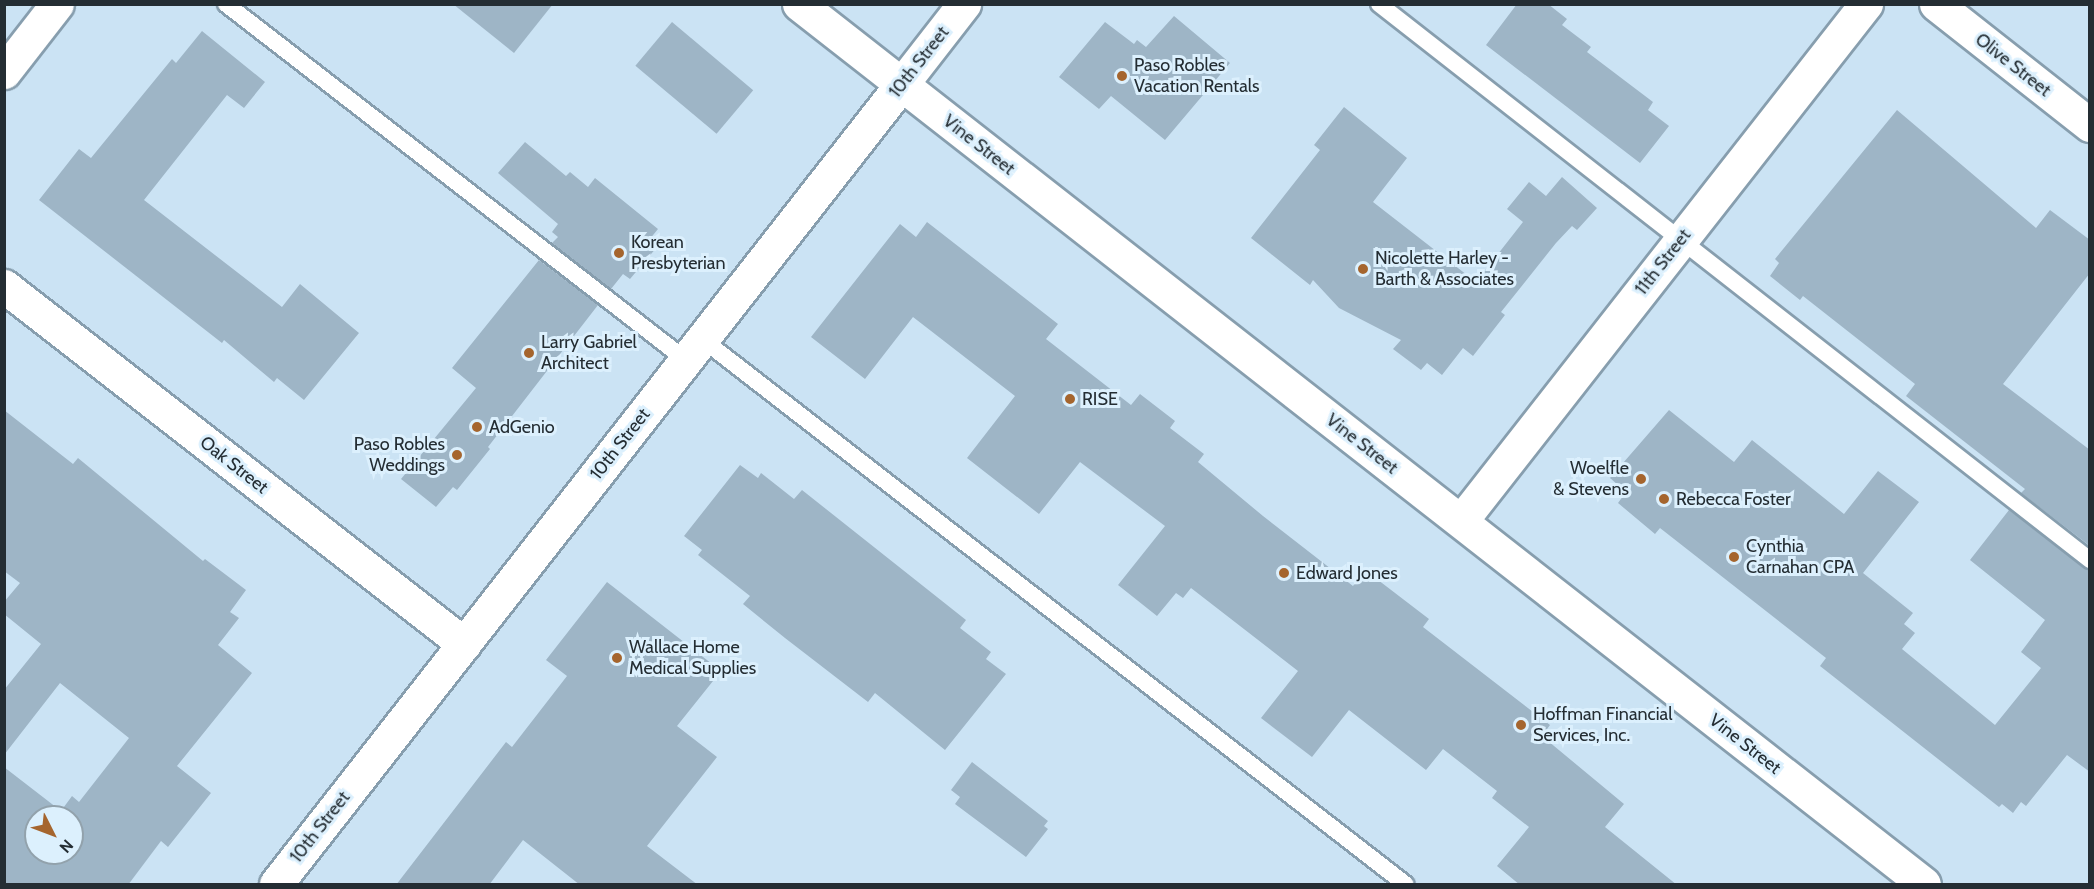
<!DOCTYPE html>
<style>
body{margin:0}
#map{position:relative;width:2094px;height:889px;overflow:hidden;background:#cbe3f4;font-family:Cabin,sans-serif}
div>[style]{position:absolute}
.building>*{inset:0;background:#9eb5c6;transform-origin:0 0}
.roads{filter:drop-shadow(2px 0 #879eae) drop-shadow(-2px 0 #879eae) drop-shadow(0 2px #879eae) drop-shadow(0 -2px #879eae)}
.lane>*{height:16px;margin:-8px;padding:0 8px;transform-origin:8px;border-radius:8px;background:#fff}
.street>*{height:33px;margin:-16.5px;padding:0 16.5px;transform-origin:16.5px;border-radius:16.5px;background:#fff}
.secondary>*{height:33px;margin:-16.5px;padding:0 16.5px;transform-origin:16.5px;border-radius:16.5px;background:#fff}
.dots>*{width:16px;height:16px;translate:-50% -50%;box-sizing:border-box;border:3px solid #dcf0fd;border-radius:50%}
span{translate:-50% -50%;white-space:nowrap;text-align:center;line-height:1.15;-webkit-text-stroke:6px #dcf0fd;paint-order:stroke}
.street-label{font-size:18px;color:#242d33}
.poi-label{font-size:18px;color:#242d33}
.left{translate:0 -50%;text-align:left}
.right{translate:-100% -50%;text-align:right}
.frame{position:absolute;inset:0;border:6px solid #242d33;pointer-events:none}
.north{position:absolute;left:24px;top:805px;width:60px;height:60px;box-sizing:border-box;background:#dcf0fd;border:2px solid #92a2ac;border-radius:50%;rotate:132deg;font-size:16px;font-weight:700;line-height:24px;text-align:center;color:#242d33}
.north::after{content:'';display:block;margin:auto;width:21px;height:27px;background:#a5652e;clip-path:polygon(50% 0,100% 100%,50% 72%,0 100%)}
</style>
<div id="map">
<div class="building">
<div style="clip-path:polygon(453px 4px,553px 4px,514px 53px)"></div>
<div style="clip-path:polygon(1517px 4px,1548px 4px,1567px 19px,1562px 25px,1591px 47px,1587px 52px,1653px 102px,1648px 110px,1669px 126px,1640px 163px,1486px 45px)"></div>
<div style="clip-path:polygon(1174px 16px,1230px 63px,1165px 140px,1111px 96px,1099px 109px,1059px 77px,1105px 22px,1134px 44px,1137px 40px,1146px 47px)"></div>
<div style="left:672px;top:22px;width:106px;height:57px;rotate:40deg"></div>
<div style="clip-path:polygon(202px 31px,265px 82px,244px 108px,227px 95px,144px 200px,282px 307px,300px 284px,359px 333px,304px 400px,277px 378px,274px 382px,224px 340px,222px 343px,39px 200px,79px 149px,91px 158px,172px 59px,176px 63px)"></div>
<div style="clip-path:polygon(1344px 107px,1407px 158px,1373px 202px,1476px 282px,1523px 222px,1507px 209px,1529px 182px,1546px 196px,1562px 177px,1597px 208px,1577px 230px,1572px 226px,1556px 243px,1501px 312px,1505px 315px,1473px 356px,1463px 348px,1442px 375px,1427px 363px,1421px 370px,1393px 349px,1401px 340px,1339px 308px,1313px 280px,1310px 285px,1251px 238px,1320px 150px,1314px 145px)"></div>
<div style="clip-path:polygon(1897px 110px,2036px 228px,2050px 210px,2090px 240px,2090px 273px,2003px 384px,2090px 450px,2090px 546px,2021px 493px,2025px 489px,1906px 396px,1915px 384px,1803px 296px,1800px 300px,1770px 276px,1779px 263px,1775px 259px)"></div>
<div style="clip-path:polygon(525px 142px,566px 176px,570px 172px,588px 187px,595px 178px,658px 229px,649px 240px,657px 247px,630px 279px,623px 274px,611px 289px,552px 243px,558px 237px,552px 232px,558px 224px,498px 173px)"></div>
<div style="clip-path:polygon(927px 222px,1058px 324px,1046px 339px,1131px 405px,1140px 394px,1175px 421px,1170px 428px,1204px 454px,1198px 462px,1263px 516px,1353px 586px,1365px 570px,1429px 619px,1423px 627px,1550px 725px,1542px 736px,1624px 804px,1605px 827px,1677px 885px,1520px 885px,1497px 866px,1529px 827px,1492px 798px,1497px 791px,1443px 749px,1426px 770px,1349px 710px,1312px 757px,1261px 718px,1298px 671px,1191px 588px,1183px 598px,1176px 593px,1157px 616px,1118px 585px,1165px 526px,1080px 462px,1039px 514px,967px 458px,1015px 396px,913px 317px,865px 379px,811px 337px,900px 224px,916px 237px)"></div>
<div style="clip-path:polygon(539px 260px,598px 305px,488px 447px,490px 449px,457px 490px,453px 487px,436px 507px,401px 479px,476px 388px,452px 368px)"></div>
<div style="clip-path:polygon(evenodd,4px 410px,73px 464px,78px 458px,203px 561px,205px 559px,246px 590px,230px 612px,239px 618px,218px 645px,252px 673px,177px 766px,211px 793px,168px 847px,161px 841px,128px 885px,4px 885px,4px 767px,61px 811px,72px 796px,79px 802px,129px 738px,60px 683px,4px 755px,4px 690px,41px 644px,4px 614px,4px 602px,20px 583px,4px 571px,4px 410px,36px 817px,72px 817px,72px 853px,36px 853px,36px 817px)"></div>
<div style="clip-path:polygon(1669px 410px,1734px 462px,1752px 440px,1844px 514px,1878px 471px,1919px 502px,1863px 573px,1913px 613px,1904px 624px,1915px 633px,1902px 649px,1995px 725px,2041px 668px,2021px 652px,2045px 620px,1970px 560px,2009px 510px,2090px 570px,2090px 772px,2067px 755px,2026px 806px,2021px 802px,2013px 813px,2002px 804px,1999px 807px,1820px 666px,1826px 658px,1660px 528px,1655px 534px,1618px 503px,1626px 492px,1610px 478px)"></div>
<div style="clip-path:polygon(740px 465px,758px 478px,761px 473px,794px 499px,802px 490px,966px 620px,960px 628px,991px 652px,986px 659px,1006px 674px,945px 750px,875px 693px,868px 702px,785px 638px,743px 604px,750px 596px,698px 555px,702px 550px,684px 536px)"></div>
<div style="clip-path:polygon(607px 582px,721px 671px,677px 726px,717px 757px,647px 846px,698px 885px,580px 885px,523px 840px,489px 885px,396px 885px,506px 742px,512px 747px,567px 676px,546px 660px)"></div>
<div style="clip-path:polygon(972px 762px,1048px 821px,1044px 826px,1048px 829px,1026px 857px,955px 804px,960px 797px,951px 790px)"></div>
</div>
<div class="roads">
<div class="lane">
<div style="left:226px;top:4px;width:582px;rotate:37.74deg"></div>
<div style="left:1379px;top:4px;width:903px;rotate:38.03deg"></div>
<div style="left:702px;top:339px;width:890px;rotate:37.78deg"></div>
</div>
<div class="street">
<div style="left:1936px;top:4px;width:196px;rotate:38.2deg"></div>
<div style="left:4px;top:72px;width:86px;rotate:-52.1deg"></div>
<div style="left:901px;top:85px;width:103px;rotate:-52.1deg"></div>
<div style="left:4px;top:286px;width:583px;rotate:37.89deg"></div>
<div style="left:1461px;top:521px;width:657px;rotate:-51.93deg"></div>
</div>
<div class="secondary">
<div style="left:799px;top:4px;width:1428px;rotate:38.03deg"></div>
<div style="left:276px;top:884px;width:1014px;rotate:-51.97deg"></div>
</div>
</div>
<div class="dots">
<div style="left:1122px;top:76px;background:#a5652e"></div>
<div style="left:619px;top:253px;background:#a5652e"></div>
<div style="left:1363px;top:269px;background:#a5652e"></div>
<div style="left:529px;top:353px;background:#a5652e"></div>
<div style="left:1070px;top:399px;background:#a5652e"></div>
<div style="left:477px;top:427px;background:#a5652e"></div>
<div style="left:457px;top:455px;background:#a5652e"></div>
<div style="left:1641px;top:479px;background:#a5652e"></div>
<div style="left:1664px;top:499px;background:#a5652e"></div>
<div style="left:1734px;top:557px;background:#a5652e"></div>
<div style="left:1284px;top:573px;background:#a5652e"></div>
<div style="left:617px;top:658px;background:#a5652e"></div>
<div style="left:1521px;top:725px;background:#a5652e"></div>
</div>
<div class="street-label">
<span style="left:919px;top:62px;rotate:-52deg">10th Street</span>
<span style="left:2013px;top:65px;rotate:38deg">Olive Street</span>
<span style="left:979px;top:145px;rotate:38deg">Vine Street</span>
<span style="left:1663px;top:262px;rotate:-52deg">11th Street</span>
<span style="left:620px;top:444px;rotate:-52deg">10th Street</span>
<span style="left:1362px;top:444px;rotate:38deg">Vine Street</span>
<span style="left:234px;top:465px;rotate:38deg">Oak Street</span>
<span style="left:1745px;top:744px;rotate:38deg">Vine Street</span>
<span style="left:320px;top:827px;rotate:-52deg">10th Street</span>
</div>
<div class="poi-label">
<span class="left" style="left:1134px;top:76px">Paso Robles<br>Vacation Rentals</span>
<span class="left" style="left:631px;top:253px">Korean<br>Presbyterian</span>
<span class="left" style="left:1375px;top:269px">Nicolette Harley -<br>Barth &amp; Associates</span>
<span class="left" style="left:541px;top:353px">Larry Gabriel<br>Architect</span>
<span class="left" style="left:1082px;top:399px">RISE</span>
<span class="left" style="left:489px;top:427px">AdGenio</span>
<span class="right" style="left:445px;top:455px">Paso Robles<br>Weddings</span>
<span class="right" style="left:1629px;top:479px">Woelfle<br>&amp; Stevens</span>
<span class="left" style="left:1676px;top:499px">Rebecca Foster</span>
<span class="left" style="left:1746px;top:557px">Cynthia<br>Carnahan CPA</span>
<span class="left" style="left:1296px;top:573px">Edward Jones</span>
<span class="left" style="left:629px;top:658px">Wallace Home<br>Medical Supplies</span>
<span class="left" style="left:1533px;top:725px">Hoffman Financial<br>Services, Inc.</span>
</div>
<div class="frame"></div>
<div class="north">N</div>
</div>
